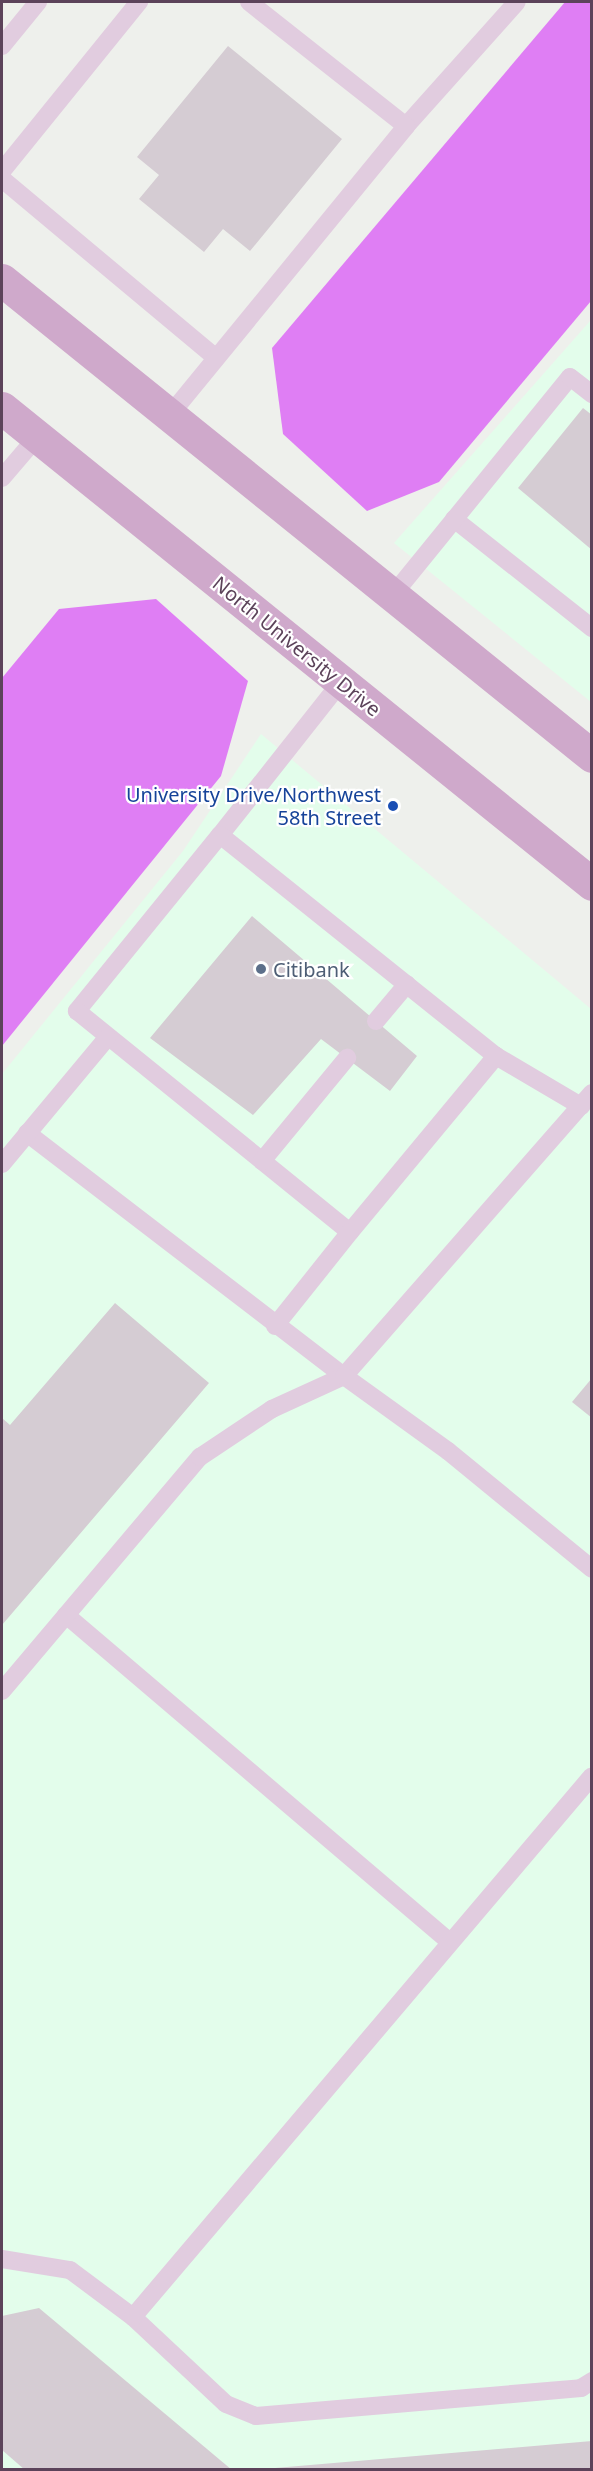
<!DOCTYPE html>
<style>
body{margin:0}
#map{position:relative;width:593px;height:2471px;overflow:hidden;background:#eef0ec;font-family:"Noto Sans",sans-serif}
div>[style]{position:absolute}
.commercial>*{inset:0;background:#e3fdeb}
.water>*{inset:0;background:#df7ef4}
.building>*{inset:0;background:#d5ccd3}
.lane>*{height:18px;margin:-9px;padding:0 9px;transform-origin:9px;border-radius:9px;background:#e1ccdf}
.primary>*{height:33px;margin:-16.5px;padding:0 16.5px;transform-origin:16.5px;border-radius:16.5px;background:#cfa9cb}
.dots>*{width:16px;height:16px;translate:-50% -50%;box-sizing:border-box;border:3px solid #fff;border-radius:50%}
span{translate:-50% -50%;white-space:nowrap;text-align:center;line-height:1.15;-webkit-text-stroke:4.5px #fff;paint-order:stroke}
.street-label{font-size:20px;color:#5c435a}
.transit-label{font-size:20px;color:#164399}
.right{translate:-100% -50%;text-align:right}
.service-label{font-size:20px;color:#4e5e75}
.left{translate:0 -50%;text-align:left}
.frame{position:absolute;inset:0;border:3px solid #5c435a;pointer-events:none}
</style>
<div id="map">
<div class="commercial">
<div style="clip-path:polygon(591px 320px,591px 702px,394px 543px)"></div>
<div style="clip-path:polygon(261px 734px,591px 1009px,591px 2469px,2px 2470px,2px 1074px,183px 851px)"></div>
</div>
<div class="water">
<div style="clip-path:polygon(565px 2px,591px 2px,591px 301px,439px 482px,367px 511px,283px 434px,272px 348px)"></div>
<div style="clip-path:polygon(156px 599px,248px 681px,221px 776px,2px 1046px,2px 678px,59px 609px)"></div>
</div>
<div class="building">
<div style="clip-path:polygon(228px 46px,342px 139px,250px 251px,223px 229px,204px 252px,139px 199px,159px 175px,137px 157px)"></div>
<div style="clip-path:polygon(583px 408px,592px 415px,592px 550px,518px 488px)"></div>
<div style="clip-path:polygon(252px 916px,417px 1056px,390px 1091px,321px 1039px,253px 1115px,150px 1038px)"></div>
<div style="clip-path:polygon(115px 1303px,209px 1383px,2px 1625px,2px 1418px,10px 1425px)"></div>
<div style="clip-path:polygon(592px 1378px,592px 1418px,572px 1402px)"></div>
<div style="clip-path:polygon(39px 2308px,232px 2470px,25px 2470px,2px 2450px,2px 2316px)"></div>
<div style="clip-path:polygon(592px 2441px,592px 2470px,275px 2470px,275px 2468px)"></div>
</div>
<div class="lane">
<div style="left:2px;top:46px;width:57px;rotate:-50.7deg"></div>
<div style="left:406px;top:126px;width:166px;rotate:-48.2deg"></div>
<div style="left:2px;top:171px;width:218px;rotate:-51deg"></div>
<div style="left:2px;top:179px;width:279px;rotate:39.9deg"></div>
<div style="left:169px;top:416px;width:375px;rotate:-50.7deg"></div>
<div style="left:406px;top:126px;width:200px;rotate:-141.7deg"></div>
<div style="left:2px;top:478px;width:54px;rotate:-49.5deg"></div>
<div style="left:454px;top:519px;width:176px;rotate:38.3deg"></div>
<div style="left:392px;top:596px;width:282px;rotate:-50.9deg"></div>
<div style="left:570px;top:377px;width:28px;rotate:38deg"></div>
<div style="left:341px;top:682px;width:195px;rotate:128.3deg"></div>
<div style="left:220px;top:835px;width:354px;rotate:38.7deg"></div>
<div style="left:220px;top:835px;width:227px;rotate:129.1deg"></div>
<div style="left:77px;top:1011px;width:351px;rotate:39deg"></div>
<div style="left:350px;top:1232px;width:229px;rotate:-50.3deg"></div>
<div style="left:496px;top:1056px;width:99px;rotate:30.5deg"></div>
<div style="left:376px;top:1021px;width:48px;rotate:-50deg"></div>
<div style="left:27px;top:1133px;width:399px;rotate:37.5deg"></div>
<div style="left:344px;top:1376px;width:376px;rotate:-48.8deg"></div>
<div style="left:262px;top:1161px;width:134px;rotate:-50.5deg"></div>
<div style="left:2px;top:1164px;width:164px;rotate:-50.2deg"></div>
<div style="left:275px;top:1326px;width:120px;rotate:-51.4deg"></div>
<div style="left:66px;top:1615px;width:504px;rotate:40.42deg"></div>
<div style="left:2px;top:1691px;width:307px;rotate:-49.8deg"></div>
<div style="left:200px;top:1457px;width:87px;rotate:-33.7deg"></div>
<div style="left:272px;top:1409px;width:79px;rotate:-24.6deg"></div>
<div style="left:344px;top:1376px;width:128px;rotate:35.8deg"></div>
<div style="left:448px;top:1451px;width:186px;rotate:39.3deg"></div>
<div style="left:2px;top:2259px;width:69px;rotate:9.2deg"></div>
<div style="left:70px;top:2270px;width:79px;rotate:36.7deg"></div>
<div style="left:133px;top:2317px;width:127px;rotate:43.1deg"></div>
<div style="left:226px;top:2404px;width:32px;rotate:22deg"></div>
<div style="left:256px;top:2416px;width:326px;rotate:-4.9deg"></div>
<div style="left:581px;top:2388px;width:13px;rotate:-32deg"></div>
<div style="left:133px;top:2317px;width:709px;rotate:-49.69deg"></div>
</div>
<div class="primary">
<div style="left:2px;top:280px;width:758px;rotate:38.9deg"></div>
<div style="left:2px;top:408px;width:758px;rotate:38.9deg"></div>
</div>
<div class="dots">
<div style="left:393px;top:806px;background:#1a4fb4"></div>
<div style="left:261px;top:969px;background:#5c6f8a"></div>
</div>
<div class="street-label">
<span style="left:297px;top:646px;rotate:39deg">North University Drive</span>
</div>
<div class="transit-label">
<span class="right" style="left:381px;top:806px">University Drive/Northwest<br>58th Street</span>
</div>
<div class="service-label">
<span class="left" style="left:273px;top:969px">Citibank</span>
</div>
<div class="frame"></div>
</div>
